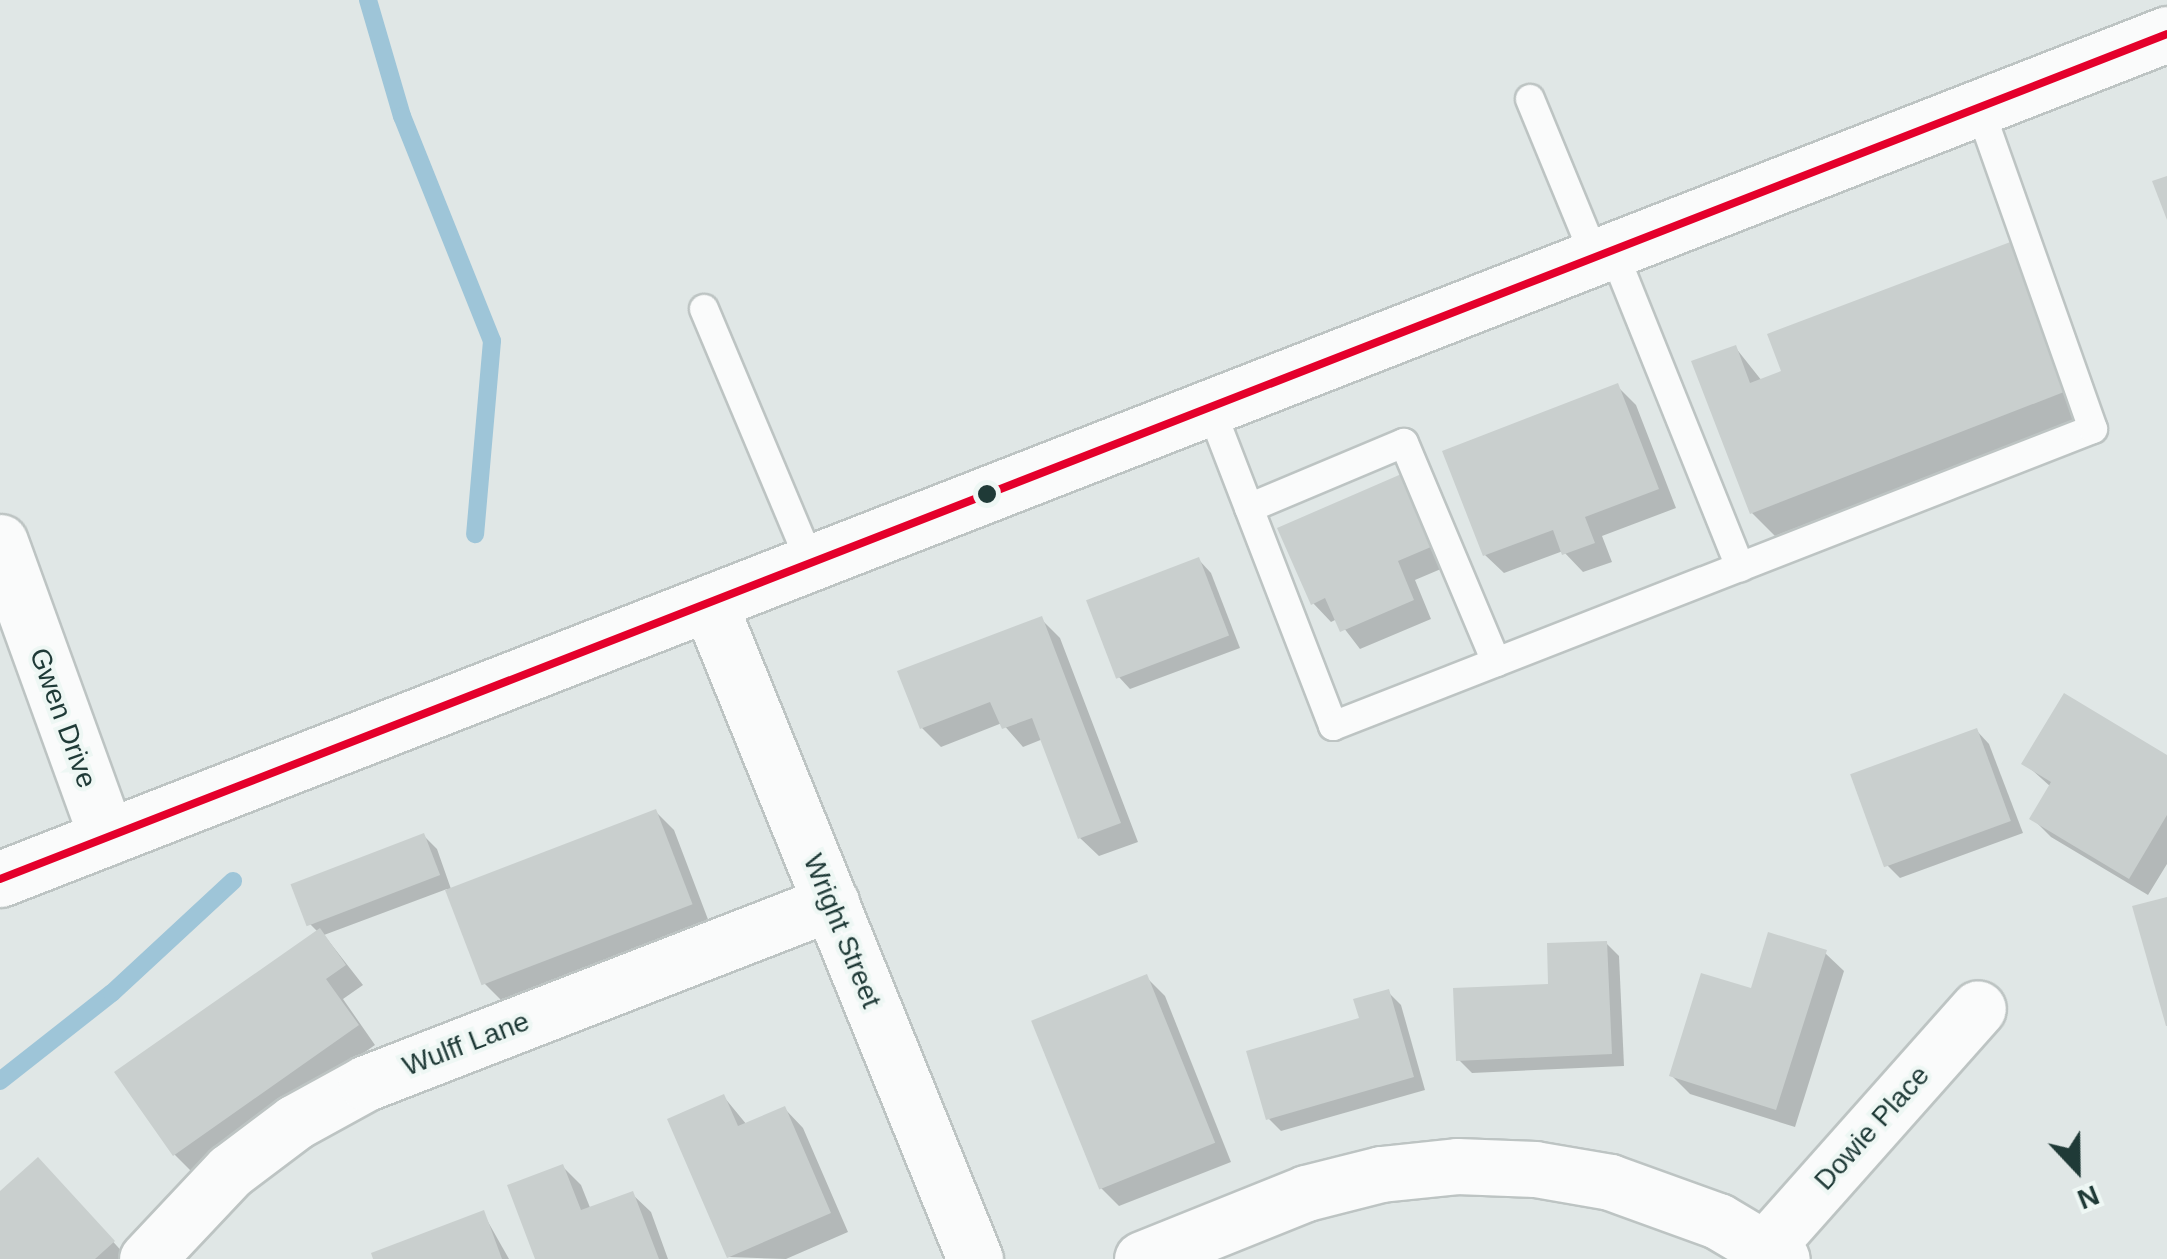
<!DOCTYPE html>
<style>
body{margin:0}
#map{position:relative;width:2167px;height:1259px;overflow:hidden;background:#e0e7e6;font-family:Helvetica,sans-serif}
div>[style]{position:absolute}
.shadow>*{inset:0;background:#0003}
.stream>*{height:18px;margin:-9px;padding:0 9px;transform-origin:9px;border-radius:9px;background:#9ec5d8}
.building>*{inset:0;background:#c9cfce;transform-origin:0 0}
.roads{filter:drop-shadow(2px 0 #bdc4c3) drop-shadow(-2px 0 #bdc4c3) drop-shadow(0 2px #bdc4c3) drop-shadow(0 -2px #bdc4c3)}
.lane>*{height:28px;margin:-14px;padding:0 14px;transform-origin:14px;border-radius:14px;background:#fafbfb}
.street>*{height:55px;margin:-27.5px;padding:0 27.5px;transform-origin:27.5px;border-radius:27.5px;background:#fafbfb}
.secondary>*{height:55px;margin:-27.5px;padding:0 27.5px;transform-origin:27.5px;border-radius:27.5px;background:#fafbfb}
.bus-1>*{height:8px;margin:-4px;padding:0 4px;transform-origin:4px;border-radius:4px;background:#e4002b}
.dots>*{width:28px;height:28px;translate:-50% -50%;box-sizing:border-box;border:5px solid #eef7f4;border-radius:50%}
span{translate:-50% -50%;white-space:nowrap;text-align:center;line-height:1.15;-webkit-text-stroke:8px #eef7f4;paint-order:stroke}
.street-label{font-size:28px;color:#1f3a37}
.north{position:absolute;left:2027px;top:1119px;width:100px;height:100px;-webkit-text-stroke:8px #eef7f4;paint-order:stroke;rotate:158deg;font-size:28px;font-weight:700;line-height:40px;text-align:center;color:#1f3a37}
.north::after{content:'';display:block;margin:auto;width:35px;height:45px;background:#1f3a37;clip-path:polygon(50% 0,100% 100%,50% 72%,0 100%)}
</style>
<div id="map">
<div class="shadow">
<div style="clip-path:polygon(2012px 244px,2091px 414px,1775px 536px,1752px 513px,1735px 347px,1762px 381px,1784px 373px)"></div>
<div style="clip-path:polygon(1617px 386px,1636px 405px,1676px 508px,1602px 536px,1612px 562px,1583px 572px,1563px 551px,1504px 573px,1485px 555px)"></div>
<div style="clip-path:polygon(1406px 475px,1455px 563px,1415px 580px,1431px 619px,1360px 649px,1337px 619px,1331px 622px,1313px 603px)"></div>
<div style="clip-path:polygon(1199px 560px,1211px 573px,1240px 648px,1130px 689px,1118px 676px,1089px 602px)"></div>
<div style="clip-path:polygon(1041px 619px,1060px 638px,1138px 842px,1099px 856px,1080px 838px,1043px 739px,1023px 747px,1002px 723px,941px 747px,922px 728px)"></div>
<div style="clip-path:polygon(1977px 731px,1989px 744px,2023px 833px,1900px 878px,1887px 865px)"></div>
<div style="clip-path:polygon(2167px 758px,2167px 864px,2148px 895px,2051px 837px,2032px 818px,2051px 787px,2024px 763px)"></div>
<div style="clip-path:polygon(656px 812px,674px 830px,709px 922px,502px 1001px,483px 982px,447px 889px,324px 935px,363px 985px,343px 999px,375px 1045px,193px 1173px,174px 1154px,318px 932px,309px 923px,424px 836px,437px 849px,451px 889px)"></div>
<div style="clip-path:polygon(1606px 943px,1619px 956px,1624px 1066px,1472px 1073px,1459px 1060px)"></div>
<div style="clip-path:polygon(1825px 953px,1844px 971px,1795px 1127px,1690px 1094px,1671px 1075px,1752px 991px)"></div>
<div style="clip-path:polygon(1146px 977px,1165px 996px,1231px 1162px,1119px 1206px,1100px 1187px)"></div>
<div style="clip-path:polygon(1388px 992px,1401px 1005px,1425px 1090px,1281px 1131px,1268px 1118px)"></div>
<div style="clip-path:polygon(724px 1097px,747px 1125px,785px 1109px,803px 1128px,848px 1232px,786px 1259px,729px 1257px)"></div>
<div style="clip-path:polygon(563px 1167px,581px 1185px,591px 1210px,632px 1194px,651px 1212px,668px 1259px,538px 1259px)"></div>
<div style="clip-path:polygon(51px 1173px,126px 1256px,122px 1259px,0 1259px,0 1195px)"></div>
<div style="clip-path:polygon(483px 1213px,509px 1259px,376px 1259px)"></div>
</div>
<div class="stream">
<div style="left:368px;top:0;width:121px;rotate:73.7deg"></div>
<div style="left:402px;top:116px;width:242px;rotate:68.2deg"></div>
<div style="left:492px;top:341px;width:194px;rotate:95deg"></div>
<div style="left:0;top:1081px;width:142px;rotate:-38.2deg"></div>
<div style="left:112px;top:993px;width:165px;rotate:-42.8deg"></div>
</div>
<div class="building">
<div style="clip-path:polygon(2167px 176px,2167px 220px,2152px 181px)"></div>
<div style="clip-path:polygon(2013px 241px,2069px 390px,1750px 514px,1691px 361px,1736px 345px,1750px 383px,1781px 371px,1767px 334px)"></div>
<div style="clip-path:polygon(1618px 383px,1659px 489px,1585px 517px,1595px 543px,1562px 555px,1553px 530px,1483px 556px,1442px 451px)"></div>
<div style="clip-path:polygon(1406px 472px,1438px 544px,1398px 561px,1414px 600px,1340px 632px,1325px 598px,1311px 605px,1277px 528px)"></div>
<div style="left:1199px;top:557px;width:84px;height:121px;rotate:69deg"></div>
<div style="clip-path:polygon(1042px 616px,1121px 823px,1078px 839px,1032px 718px,1002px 729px,990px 702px,920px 729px,897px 671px)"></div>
<div style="clip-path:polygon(2064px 693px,2167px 755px,2167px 815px,2129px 879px,2029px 819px,2051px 782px,2021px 764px)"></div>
<div style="left:1977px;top:728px;width:99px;height:135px;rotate:70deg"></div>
<div style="left:656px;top:809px;width:102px;height:226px;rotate:69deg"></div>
<div style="left:424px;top:833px;width:45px;height:143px;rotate:69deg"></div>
<div style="clip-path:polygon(2167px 897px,2167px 1026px,2166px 1026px,2132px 906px)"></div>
<div style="clip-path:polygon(320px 928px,346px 965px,326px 979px,359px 1025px,173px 1156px,114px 1072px)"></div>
<div style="clip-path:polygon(1768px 932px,1827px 950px,1776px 1110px,1669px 1076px,1701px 973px,1751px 988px)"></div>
<div style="clip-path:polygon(1607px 941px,1612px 1054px,1456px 1061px,1453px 988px,1548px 984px,1547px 943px)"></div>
<div style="left:1147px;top:974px;width:182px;height:125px;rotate:68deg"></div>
<div style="clip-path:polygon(1389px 989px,1414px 1077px,1266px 1120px,1246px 1051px,1359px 1018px,1353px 999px)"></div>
<div style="clip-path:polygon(724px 1094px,738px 1126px,785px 1106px,831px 1213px,727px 1258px,667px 1119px)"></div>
<div style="clip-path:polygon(38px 1157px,115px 1241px,95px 1259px,0 1259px,0 1191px)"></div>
<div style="clip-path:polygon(563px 1164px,581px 1210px,633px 1191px,659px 1259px,535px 1259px,507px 1185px)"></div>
<div style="clip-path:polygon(484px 1210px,502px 1259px,373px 1259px,371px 1253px)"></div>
</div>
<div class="roads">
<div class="lane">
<div style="left:1530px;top:99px;width:171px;rotate:67.6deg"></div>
<div style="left:1613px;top:251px;width:341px;rotate:68.1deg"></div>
<div style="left:704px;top:309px;width:276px;rotate:67.2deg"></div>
<div style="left:1210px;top:407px;width:342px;rotate:68.9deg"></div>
<div style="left:1333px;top:726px;width:816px;rotate:-21.35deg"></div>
<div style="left:2093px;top:429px;width:342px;rotate:-109.5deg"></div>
<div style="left:1249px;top:508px;width:168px;rotate:-22.8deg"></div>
<div style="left:1404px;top:443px;width:238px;rotate:67.2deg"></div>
</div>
<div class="street">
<div style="left:0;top:542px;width:314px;rotate:70.1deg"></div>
<div style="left:1766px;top:1247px;width:319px;rotate:-48.4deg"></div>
<div style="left:147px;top:1259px;width:121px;rotate:-46.7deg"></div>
<div style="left:230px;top:1171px;width:81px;rotate:-37deg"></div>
<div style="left:295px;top:1122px;width:81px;rotate:-28.8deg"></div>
<div style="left:366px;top:1083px;width:499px;rotate:-21.2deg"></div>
<div style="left:1142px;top:1259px;width:177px;rotate:-21.9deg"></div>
<div style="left:1306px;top:1193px;width:77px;rotate:-14.2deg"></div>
<div style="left:1381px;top:1174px;width:76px;rotate:-6deg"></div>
<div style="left:1457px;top:1166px;width:78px;rotate:2.2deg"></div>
<div style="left:1535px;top:1169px;width:76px;rotate:9.8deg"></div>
<div style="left:1610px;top:1182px;width:115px;rotate:19.9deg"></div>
<div style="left:1718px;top:1221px;width:74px;rotate:30.7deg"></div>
</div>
<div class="secondary">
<div style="left:709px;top:603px;width:708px;rotate:67.93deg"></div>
<div style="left:0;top:879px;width:2326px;rotate:-21.3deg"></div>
</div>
</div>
<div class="bus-1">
<div style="left:0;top:879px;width:2326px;rotate:-21.3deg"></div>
</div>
<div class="dots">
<div style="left:987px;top:494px;background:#1f3a37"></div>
</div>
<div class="street-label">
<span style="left:63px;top:718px;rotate:70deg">Gwen Drive</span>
<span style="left:842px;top:931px;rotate:68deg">Wright Street</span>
<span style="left:466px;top:1044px;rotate:-21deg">Wulff Lane</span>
<span style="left:1872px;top:1128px;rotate:-48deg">Dowie Place</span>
</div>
<div class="north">N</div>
</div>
